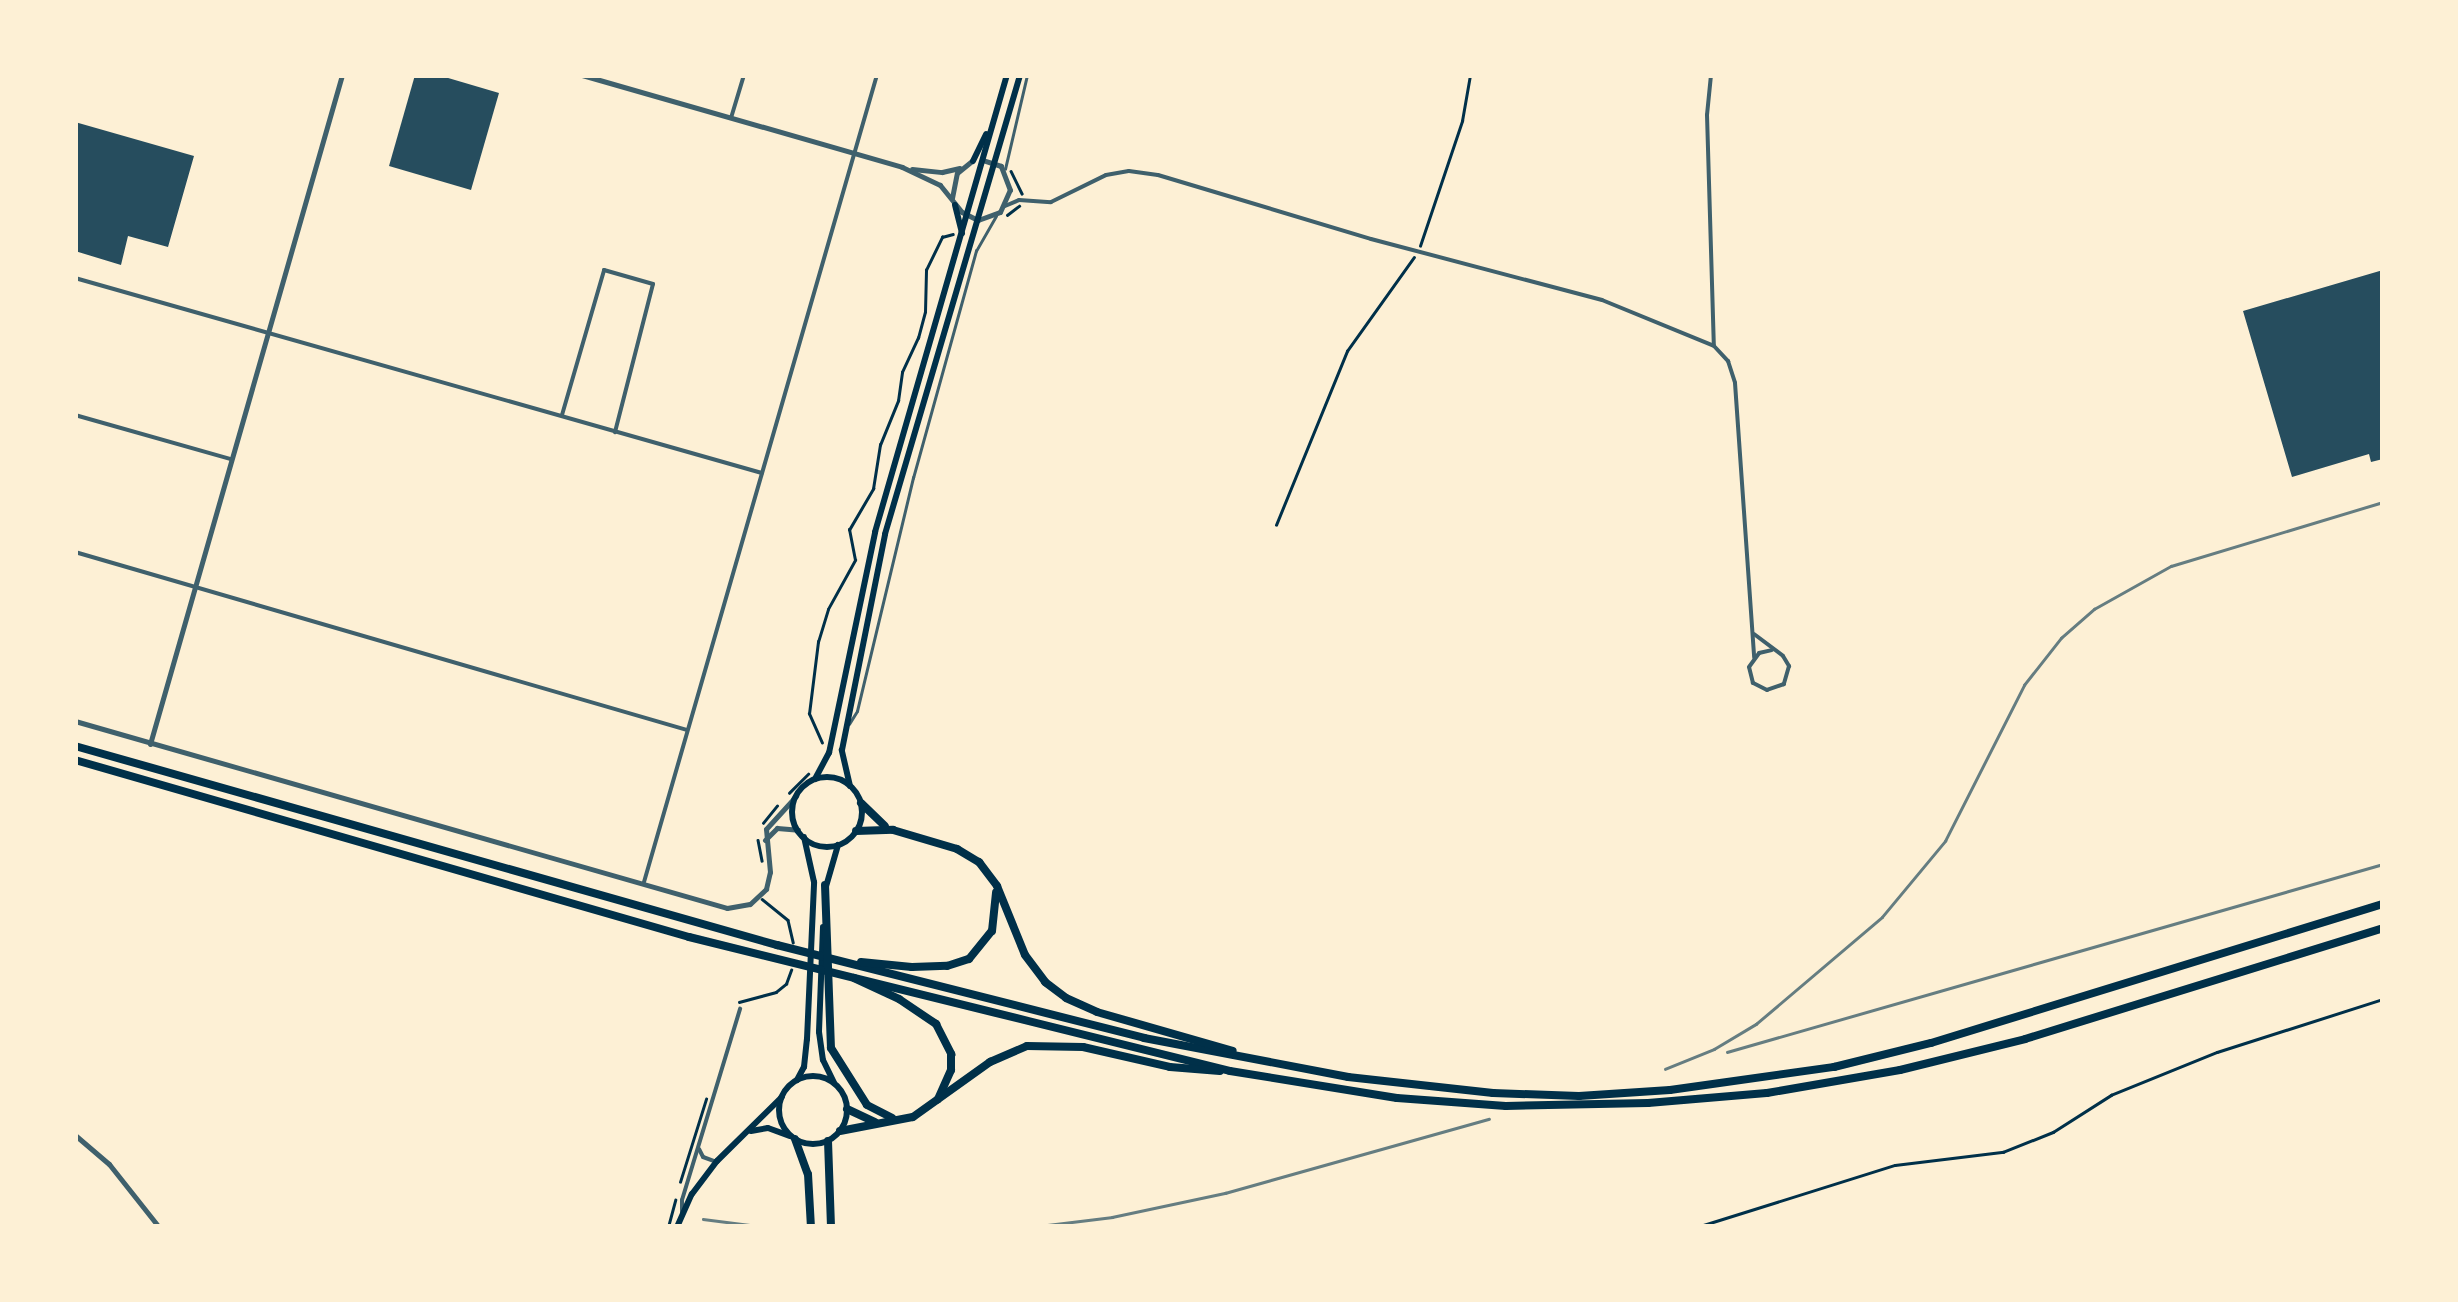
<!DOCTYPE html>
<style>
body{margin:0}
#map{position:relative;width:2458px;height:1302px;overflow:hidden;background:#fdf0d5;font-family:"Roboto Condensed",sans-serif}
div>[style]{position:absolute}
.building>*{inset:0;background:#264d5e}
.path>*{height:2.5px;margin:-1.25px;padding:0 1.25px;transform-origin:1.25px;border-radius:1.25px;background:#003049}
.service>*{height:2.5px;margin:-1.25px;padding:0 1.25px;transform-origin:1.25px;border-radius:1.25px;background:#3f606c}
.minor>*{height:4px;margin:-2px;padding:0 2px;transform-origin:2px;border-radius:2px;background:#3f606c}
.tertiary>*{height:5px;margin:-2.5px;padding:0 2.5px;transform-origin:2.5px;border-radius:2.5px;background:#3f606c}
.secondary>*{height:6px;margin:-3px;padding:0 3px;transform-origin:3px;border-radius:3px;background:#003049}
.trunk>*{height:6px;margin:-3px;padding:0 3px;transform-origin:3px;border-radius:3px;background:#003049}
.trunk>.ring{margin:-3px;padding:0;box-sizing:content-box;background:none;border:6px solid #003049;border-radius:50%}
.motorway>*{height:8px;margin:-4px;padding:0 4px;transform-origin:4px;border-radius:4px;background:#003049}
.rail>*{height:2.5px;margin:-1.25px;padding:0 1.25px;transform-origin:1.25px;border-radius:1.25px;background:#657d81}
span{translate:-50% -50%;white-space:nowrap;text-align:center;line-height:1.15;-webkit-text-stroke:8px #fdf0d5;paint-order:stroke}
.frame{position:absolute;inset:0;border:78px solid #fdf0d5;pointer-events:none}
</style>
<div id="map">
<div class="building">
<div style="clip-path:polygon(415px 75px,438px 75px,499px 93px,471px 190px,389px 166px)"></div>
<div style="clip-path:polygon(75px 122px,194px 156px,168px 247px,128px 236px,121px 265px,75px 251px)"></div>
<div style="clip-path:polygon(2383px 270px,2383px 459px,2371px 462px,2369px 454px,2292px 477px,2243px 311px)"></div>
</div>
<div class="path">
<div style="left:1011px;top:171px;width:25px;rotate:64deg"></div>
<div style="left:1007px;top:215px;width:15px;rotate:-37deg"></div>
<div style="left:1420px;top:246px;width:132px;rotate:-71.4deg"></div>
<div style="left:1462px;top:121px;width:47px;rotate:-80.1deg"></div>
<div style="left:1276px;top:525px;width:188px;rotate:-67.8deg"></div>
<div style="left:1347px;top:351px;width:115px;rotate:-54.5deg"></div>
<div style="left:822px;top:743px;width:32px;rotate:-114deg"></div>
<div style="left:809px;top:714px;width:73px;rotate:-82.9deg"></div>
<div style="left:818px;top:642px;width:34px;rotate:-73deg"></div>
<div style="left:828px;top:609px;width:56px;rotate:-61.1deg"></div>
<div style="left:855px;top:560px;width:31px;rotate:-101deg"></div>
<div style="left:849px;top:530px;width:48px;rotate:-59.7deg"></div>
<div style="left:873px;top:489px;width:45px;rotate:-81deg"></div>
<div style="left:880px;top:445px;width:48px;rotate:-67.8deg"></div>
<div style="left:898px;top:401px;width:29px;rotate:-82deg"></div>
<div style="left:902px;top:372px;width:38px;rotate:-65deg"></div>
<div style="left:918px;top:338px;width:27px;rotate:-75deg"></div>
<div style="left:925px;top:312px;width:42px;rotate:-88.6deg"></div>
<div style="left:926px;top:270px;width:37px;rotate:-64deg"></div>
<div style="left:942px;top:237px;width:11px;rotate:-15deg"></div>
<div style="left:789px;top:793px;width:27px;rotate:-45deg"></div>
<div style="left:763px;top:823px;width:22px;rotate:-51deg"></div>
<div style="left:758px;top:840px;width:21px;rotate:79deg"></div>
<div style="left:762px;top:899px;width:33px;rotate:39deg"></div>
<div style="left:788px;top:920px;width:23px;rotate:77deg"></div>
<div style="left:739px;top:1002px;width:38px;rotate:-15deg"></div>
<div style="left:776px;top:992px;width:13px;rotate:-39deg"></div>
<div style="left:786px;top:984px;width:15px;rotate:-70deg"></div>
<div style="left:680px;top:1182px;width:87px;rotate:-72.6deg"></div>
<div style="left:668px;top:1227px;width:28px;rotate:-75deg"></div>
<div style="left:1697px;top:1227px;width:207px;rotate:-17.4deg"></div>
<div style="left:1895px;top:1165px;width:109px;rotate:-6.9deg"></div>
<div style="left:2003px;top:1152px;width:54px;rotate:-21.8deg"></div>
<div style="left:2053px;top:1132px;width:69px;rotate:-32.5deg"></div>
<div style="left:2111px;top:1095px;width:114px;rotate:-22.1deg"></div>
<div style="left:2217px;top:1052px;width:174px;rotate:-17.7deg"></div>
</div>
<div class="service">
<div style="left:1005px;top:169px;width:97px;rotate:-76.8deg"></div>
<div style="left:849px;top:724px;width:15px;rotate:-58deg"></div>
<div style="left:857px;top:711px;width:240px;rotate:-76.5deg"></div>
<div style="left:913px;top:478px;width:236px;rotate:-74.5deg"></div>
<div style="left:976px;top:251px;width:40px;rotate:-60.3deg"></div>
</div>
<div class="minor">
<div style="left:1711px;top:75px;width:40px;rotate:95.7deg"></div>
<div style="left:1707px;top:115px;width:230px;rotate:88.3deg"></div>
<div style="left:731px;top:118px;width:45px;rotate:-73.2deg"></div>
<div style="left:1005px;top:206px;width:15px;rotate:-23deg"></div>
<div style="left:1019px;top:200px;width:32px;rotate:4deg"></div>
<div style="left:1051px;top:202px;width:61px;rotate:-26.1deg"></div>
<div style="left:1106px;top:175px;width:23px;rotate:-10deg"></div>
<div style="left:1129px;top:171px;width:29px;rotate:8deg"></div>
<div style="left:1158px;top:175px;width:222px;rotate:16.7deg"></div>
<div style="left:1371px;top:239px;width:239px;rotate:14.8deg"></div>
<div style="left:1602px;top:300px;width:121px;rotate:22.3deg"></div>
<div style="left:1714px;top:346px;width:21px;rotate:47deg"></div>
<div style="left:1728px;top:361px;width:23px;rotate:72deg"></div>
<div style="left:1735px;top:383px;width:275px;rotate:86deg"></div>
<div style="left:75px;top:278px;width:714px;rotate:15.85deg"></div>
<div style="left:75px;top:415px;width:162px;rotate:15.8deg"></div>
<div style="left:562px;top:415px;width:151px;rotate:-73.8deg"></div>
<div style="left:604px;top:270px;width:51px;rotate:15.9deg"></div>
<div style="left:653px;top:284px;width:153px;rotate:104.4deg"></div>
<div style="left:75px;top:552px;width:637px;rotate:16.22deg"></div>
<div style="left:1754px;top:634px;width:36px;rotate:37deg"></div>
<div style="left:1783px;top:656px;width:12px;rotate:59deg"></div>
<div style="left:1789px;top:666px;width:19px;rotate:106deg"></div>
<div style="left:1784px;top:684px;width:18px;rotate:161deg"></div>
<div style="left:1767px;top:690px;width:16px;rotate:-153deg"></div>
<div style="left:1753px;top:683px;width:16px;rotate:-104deg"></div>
<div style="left:1749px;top:667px;width:17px;rotate:-54deg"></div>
<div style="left:1759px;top:653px;width:13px;rotate:-13deg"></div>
<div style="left:644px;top:882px;width:840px;rotate:-73.9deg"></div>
<div style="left:699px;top:1149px;width:9px;rotate:63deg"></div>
<div style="left:703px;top:1157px;width:12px;rotate:20deg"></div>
<div style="left:682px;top:1215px;width:15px;rotate:-90deg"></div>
<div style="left:682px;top:1200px;width:200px;rotate:-73.1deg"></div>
</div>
<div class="tertiary">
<div style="left:582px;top:75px;width:333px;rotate:16deg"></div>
<div style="left:902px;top:167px;width:42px;rotate:25.3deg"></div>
<div style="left:940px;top:185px;width:35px;rotate:51deg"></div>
<div style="left:962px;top:212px;width:18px;rotate:27deg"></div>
<div style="left:978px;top:220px;width:23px;rotate:-20deg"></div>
<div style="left:1000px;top:212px;width:24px;rotate:-66deg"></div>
<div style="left:1010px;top:190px;width:26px;rotate:-111deg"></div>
<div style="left:1001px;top:166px;width:19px;rotate:-162deg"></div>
<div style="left:912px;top:169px;width:30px;rotate:6deg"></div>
<div style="left:942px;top:172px;width:18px;rotate:-13deg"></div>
<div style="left:952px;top:198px;width:25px;rotate:-79deg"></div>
<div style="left:957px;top:173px;width:19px;rotate:-39deg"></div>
<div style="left:75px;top:721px;width:678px;rotate:16deg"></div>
<div style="left:727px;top:908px;width:23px;rotate:-10deg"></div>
<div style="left:750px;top:904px;width:22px;rotate:-43deg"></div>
<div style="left:766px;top:889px;width:17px;rotate:-77deg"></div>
<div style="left:770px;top:872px;width:43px;rotate:-95.3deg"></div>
<div style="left:766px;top:829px;width:45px;rotate:-47.7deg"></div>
<div style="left:150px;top:744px;width:696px;rotate:-73.99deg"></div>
<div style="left:765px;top:840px;width:17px;rotate:-45deg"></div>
<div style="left:777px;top:828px;width:21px;rotate:5deg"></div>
<div style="left:75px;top:1135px;width:45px;rotate:40.5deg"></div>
<div style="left:109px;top:1164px;width:80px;rotate:51.6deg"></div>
</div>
<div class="secondary">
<div style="left:751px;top:1131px;width:17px;rotate:-10deg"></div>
<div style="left:768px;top:1128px;width:23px;rotate:20deg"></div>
<div style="left:677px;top:1227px;width:36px;rotate:-66deg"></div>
<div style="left:692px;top:1194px;width:41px;rotate:-52.9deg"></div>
<div style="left:717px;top:1161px;width:91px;rotate:-44.6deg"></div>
</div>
<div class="trunk">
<div style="left:973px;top:161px;width:30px;rotate:-64deg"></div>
<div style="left:955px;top:205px;width:29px;rotate:76deg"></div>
<div class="ring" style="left:792px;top:777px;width:64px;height:64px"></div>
<div style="left:815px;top:779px;width:30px;rotate:-62deg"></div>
<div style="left:829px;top:753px;width:226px;rotate:-78.2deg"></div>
<div style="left:875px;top:532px;width:476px;rotate:-73.9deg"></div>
<div style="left:850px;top:786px;width:37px;rotate:-103deg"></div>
<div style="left:842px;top:750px;width:220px;rotate:-78.7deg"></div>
<div style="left:885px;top:534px;width:478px;rotate:-73.6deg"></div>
<div style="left:825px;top:890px;width:47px;rotate:-73.9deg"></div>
<div style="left:823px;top:927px;width:105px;rotate:92.2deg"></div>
<div style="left:819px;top:1032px;width:28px;rotate:82deg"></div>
<div style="left:823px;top:1060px;width:25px;rotate:64deg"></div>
<div class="ring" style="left:779px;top:1076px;width:62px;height:62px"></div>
<div style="left:797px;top:1080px;width:15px;rotate:-62deg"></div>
<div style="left:804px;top:1067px;width:28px;rotate:-84deg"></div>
<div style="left:807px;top:1039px;width:157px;rotate:-87.4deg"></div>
<div style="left:814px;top:882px;width:46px;rotate:-102.5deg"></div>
</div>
<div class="motorway">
<div style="left:75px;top:746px;width:730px;rotate:15.83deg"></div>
<div style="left:777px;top:945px;width:379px;rotate:14.2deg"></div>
<div style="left:1144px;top:1038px;width:208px;rotate:10.8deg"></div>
<div style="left:1348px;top:1077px;width:146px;rotate:6.3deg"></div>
<div style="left:1493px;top:1093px;width:86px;rotate:2deg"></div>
<div style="left:1579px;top:1096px;width:91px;rotate:-3.8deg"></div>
<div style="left:1670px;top:1090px;width:166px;rotate:-8deg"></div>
<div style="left:1834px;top:1067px;width:100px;rotate:-13.9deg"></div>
<div style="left:1931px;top:1043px;width:473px;rotate:-17.1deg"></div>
<div style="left:75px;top:760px;width:639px;rotate:16.08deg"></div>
<div style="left:689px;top:937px;width:557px;rotate:13.91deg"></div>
<div style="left:1230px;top:1071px;width:169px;rotate:9.2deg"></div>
<div style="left:1397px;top:1098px;width:109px;rotate:4.2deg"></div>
<div style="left:1506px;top:1106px;width:142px;rotate:-1.2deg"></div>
<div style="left:1648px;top:1103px;width:119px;rotate:-4.8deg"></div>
<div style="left:1767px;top:1093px;width:135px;rotate:-9.8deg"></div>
<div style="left:1900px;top:1070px;width:129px;rotate:-13.9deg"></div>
<div style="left:2025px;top:1039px;width:375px;rotate:-17.2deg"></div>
<div style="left:861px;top:803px;width:33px;rotate:44deg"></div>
<div style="left:856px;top:831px;width:37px;rotate:-2deg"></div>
<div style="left:893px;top:830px;width:67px;rotate:16.5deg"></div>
<div style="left:957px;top:849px;width:26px;rotate:31deg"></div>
<div style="left:979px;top:862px;width:30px;rotate:53deg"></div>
<div style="left:997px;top:886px;width:74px;rotate:67.9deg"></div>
<div style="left:1025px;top:955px;width:34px;rotate:53deg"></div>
<div style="left:1045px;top:982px;width:26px;rotate:37deg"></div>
<div style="left:1066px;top:998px;width:34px;rotate:24deg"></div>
<div style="left:1097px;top:1012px;width:141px;rotate:16deg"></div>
<div style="left:825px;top:885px;width:163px;rotate:87.9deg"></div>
<div style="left:831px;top:1048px;width:67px;rotate:57.7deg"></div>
<div style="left:867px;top:1105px;width:28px;rotate:27deg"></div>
<div style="left:861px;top:962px;width:51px;rotate:5.6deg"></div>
<div style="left:912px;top:967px;width:35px;rotate:-2deg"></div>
<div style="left:947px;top:966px;width:23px;rotate:-18deg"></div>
<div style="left:969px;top:959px;width:36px;rotate:-51deg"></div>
<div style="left:992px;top:931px;width:39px;rotate:-84deg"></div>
<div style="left:854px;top:978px;width:50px;rotate:25deg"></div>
<div style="left:899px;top:999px;width:45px;rotate:34deg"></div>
<div style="left:936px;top:1024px;width:34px;rotate:63deg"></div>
<div style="left:951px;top:1054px;width:16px;rotate:90deg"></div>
<div style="left:951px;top:1070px;width:32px;rotate:114deg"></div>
<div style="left:847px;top:1109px;width:31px;rotate:25deg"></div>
<div style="left:840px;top:1131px;width:74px;rotate:-10.9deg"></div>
<div style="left:913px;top:1117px;width:95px;rotate:-35.5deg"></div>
<div style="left:990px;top:1062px;width:40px;rotate:-23.4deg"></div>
<div style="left:1027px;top:1046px;width:56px;rotate:1deg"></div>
<div style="left:1083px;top:1047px;width:89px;rotate:12.9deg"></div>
<div style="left:1170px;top:1067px;width:50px;rotate:4.6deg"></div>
<div style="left:795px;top:1139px;width:37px;rotate:70deg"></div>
<div style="left:808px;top:1174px;width:53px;rotate:86.8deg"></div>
<div style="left:828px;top:1141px;width:86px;rotate:88deg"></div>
</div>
<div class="rail">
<div style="left:1727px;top:1052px;width:682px;rotate:-15.99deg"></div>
<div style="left:1665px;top:1069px;width:53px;rotate:-22.2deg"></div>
<div style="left:1714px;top:1049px;width:49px;rotate:-30.8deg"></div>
<div style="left:1756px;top:1024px;width:165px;rotate:-40.3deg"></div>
<div style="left:1882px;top:917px;width:99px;rotate:-50.3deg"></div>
<div style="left:1945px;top:841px;width:175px;rotate:-63.1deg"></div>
<div style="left:2024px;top:685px;width:60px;rotate:-51.8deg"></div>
<div style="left:2061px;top:638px;width:44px;rotate:-41.3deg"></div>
<div style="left:2094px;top:609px;width:88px;rotate:-29.2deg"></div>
<div style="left:2171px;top:566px;width:221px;rotate:-16.8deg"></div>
<div style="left:703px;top:1219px;width:64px;rotate:7.2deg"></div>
<div style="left:1031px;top:1227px;width:82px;rotate:-7deg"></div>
<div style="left:1112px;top:1217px;width:116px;rotate:-12deg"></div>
<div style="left:1225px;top:1193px;width:274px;rotate:-15.7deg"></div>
</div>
<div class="frame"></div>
</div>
